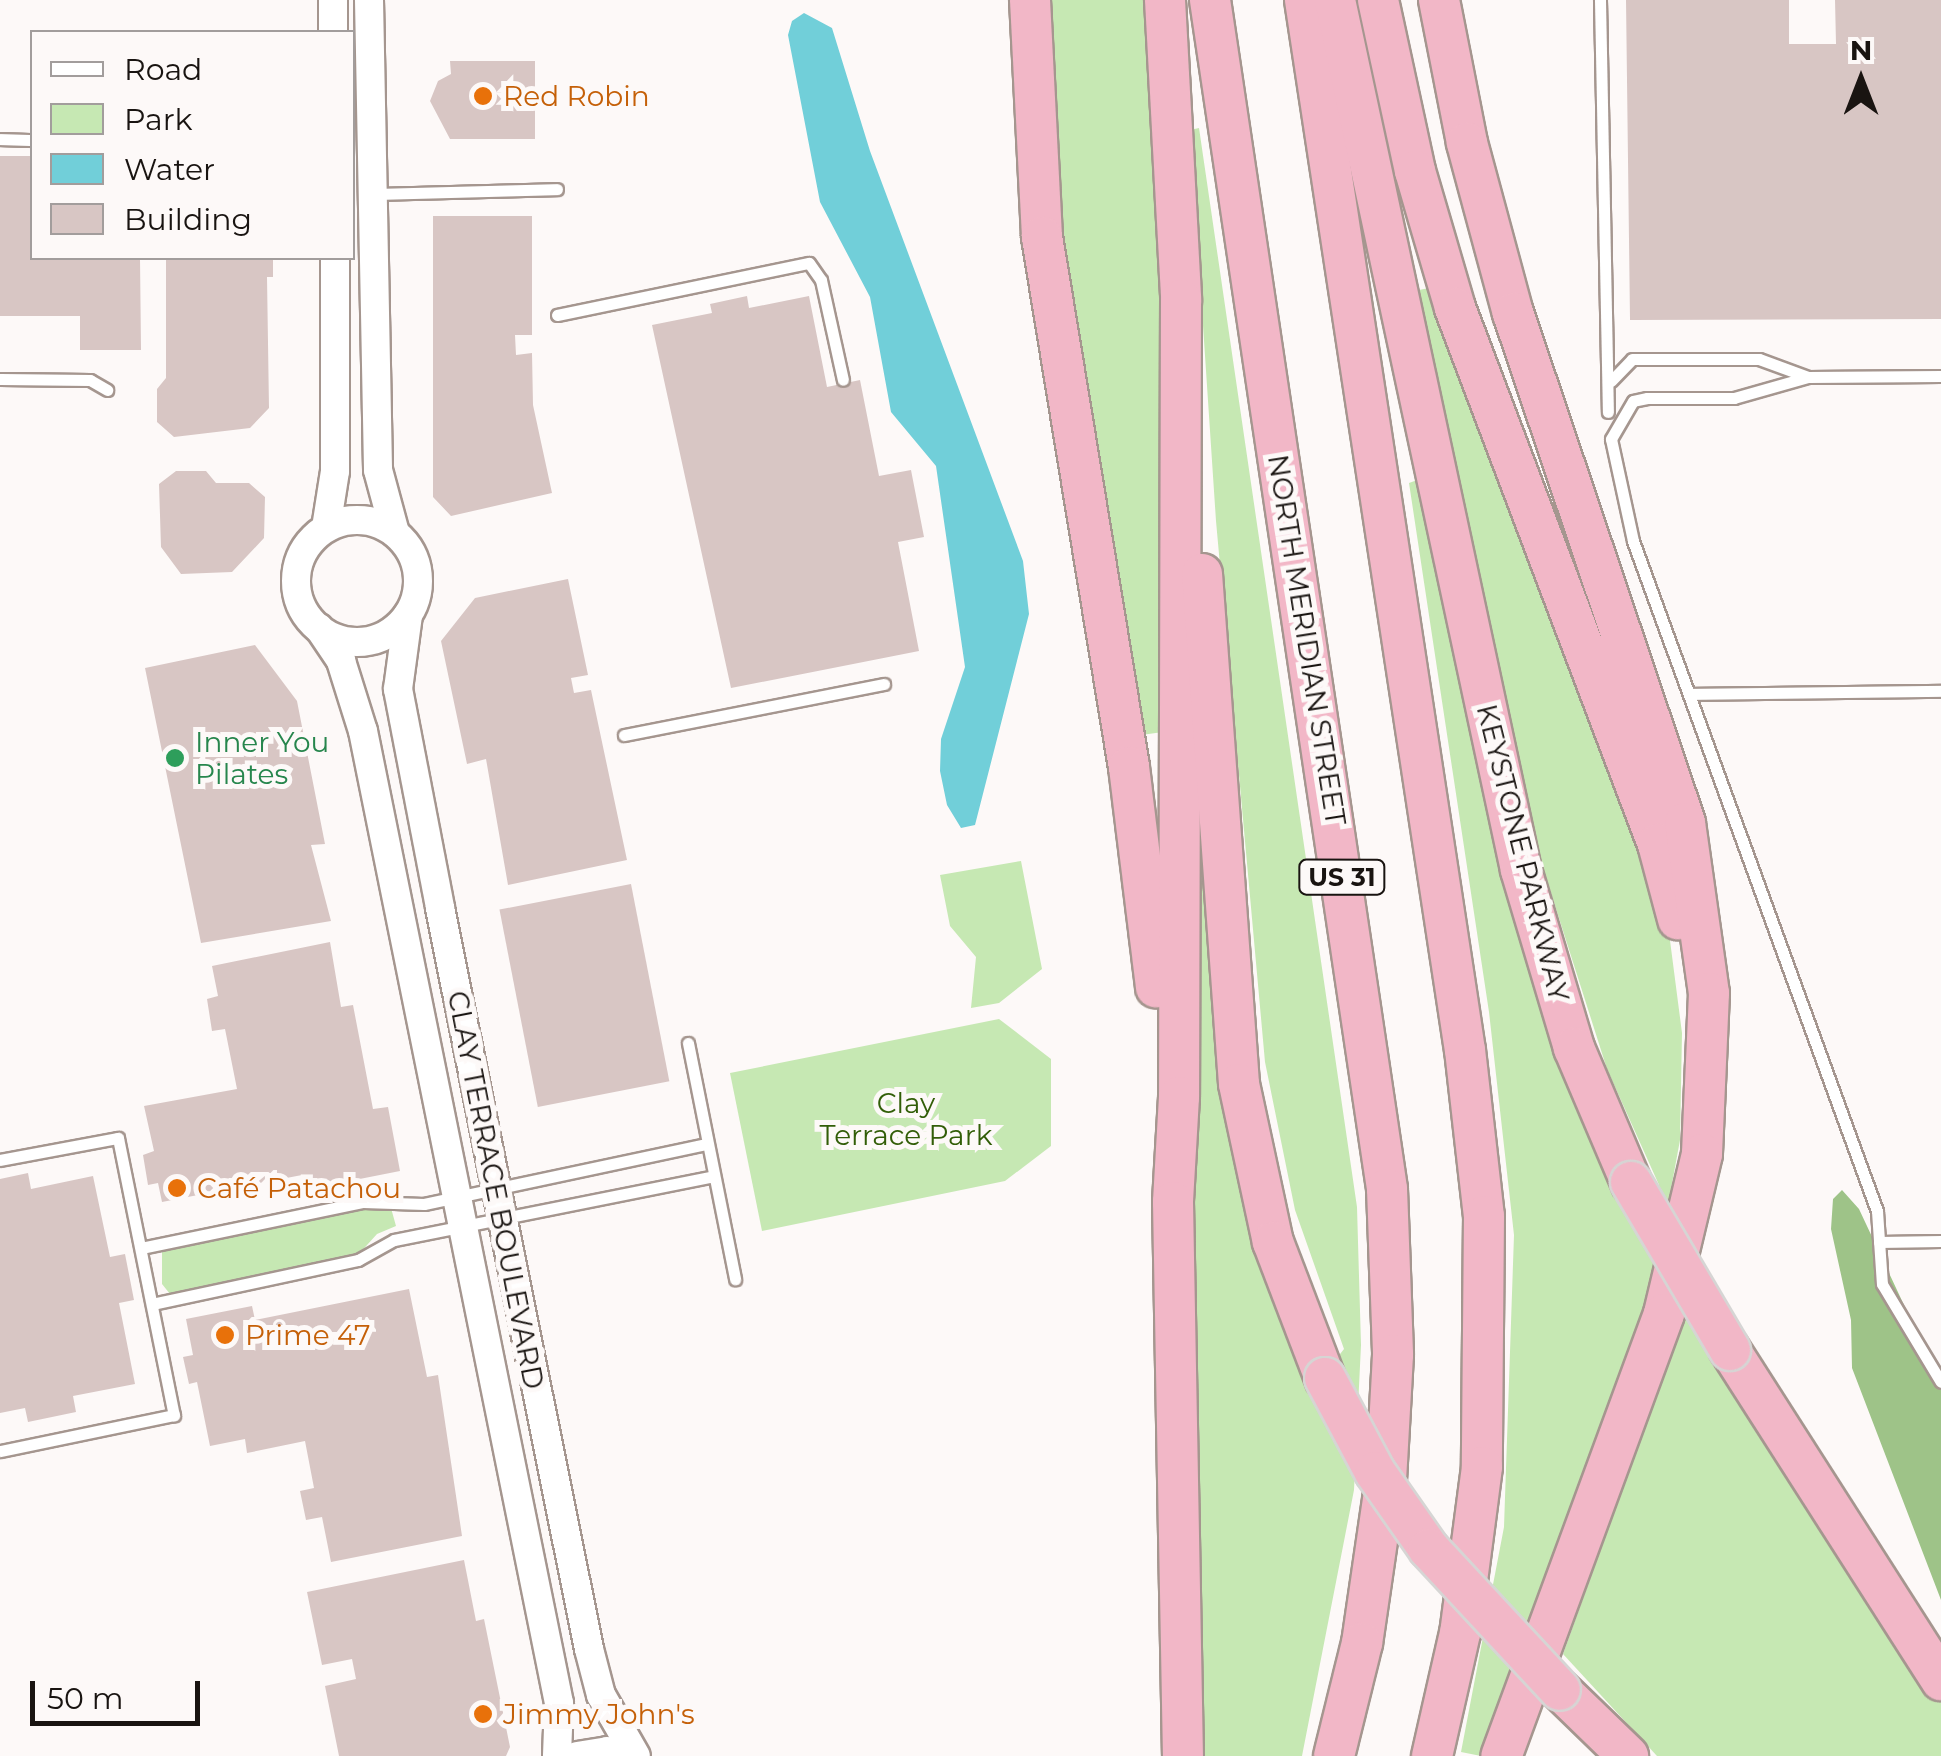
<!DOCTYPE html>
<meta charset="utf-8">
<style>
body{margin:0}
#map{position:relative;width:1941px;height:1756px;overflow:hidden;background:#fdf9f8;font-family:Montserrat,sans-serif}
div>[style]{position:absolute}
.green>*{inset:0;background:#c6e8b3}
.forest>*{inset:0;background:#9ec388}
.water>*{inset:0;background:#71cfd9}
.building>*{inset:0;background:#d8c6c4;transform-origin:0 0}
.roads{filter:drop-shadow(2px 0 #a5968f) drop-shadow(-2px 0 #a5968f) drop-shadow(0 2px #a5968f) drop-shadow(0 -2px #a5968f)}
.service>*{height:11px;margin:-5.5px;padding:0 5.5px;transform-origin:5.5px;border-radius:5.5px;background:#fff}
.tertiary>*{height:28px;margin:-14px;padding:0 14px;transform-origin:14px;border-radius:14px;background:#fff}
.tertiary>.ring{margin:-14px;padding:0;box-sizing:content-box;background:none;border:28px solid #fff;border-radius:50%}
.motorway>*{height:40px;margin:-20px;padding:0 20px;transform-origin:20px;border-radius:20px;background:#f2b7c7}
.bridges{filter:drop-shadow(2px 0 #d6d5d4) drop-shadow(-2px 0 #d6d5d4) drop-shadow(0 2px #d6d5d4) drop-shadow(0 -2px #d6d5d4)}
.motorway-bridge>*{height:40px;margin:-20px;padding:0 20px;transform-origin:20px;border-radius:20px;background:#f2b7c7}
.dots>*{width:28px;height:28px;translate:-50% -50%;box-sizing:border-box;border:5px solid #fdf9f8;border-radius:50%}
span{translate:-50% -50%;white-space:nowrap;text-align:center;line-height:1.15;-webkit-text-stroke:10px #fdf9f8;paint-order:stroke}
.shield-label span{padding:2px 8px;background:#fdf9f8;border:2px solid;border-radius:8px;-webkit-text-stroke-width:0}
.shield-label{font-size:25px;color:#191411;font-weight:700}
.food-label{font-size:28px;color:#c56008}
.left{translate:0 -50%;text-align:left}
.street-label{font-size:28px;color:#191411}
.leisure-label{font-size:28px;color:#27864d}
.park-label{font-size:28px;color:#325e08}
.legend{position:absolute;left:30px;top:30px;width:325px;height:230px;box-sizing:border-box;background:#fdf9f8;border:2px solid #a29d9c;margin:0;padding:12px 18px;list-style:none;font-size:30px;color:#191411}
.legend li{display:flex;align-items:center;gap:20px;height:50px}
.legend b{width:50px;border:2px solid #a29d9c}
.north{position:absolute;left:1811px;top:30px;width:100px;height:100px;-webkit-text-stroke:8px #fdf9f8;paint-order:stroke;rotate:0deg;font-size:28px;font-weight:700;line-height:40px;text-align:center;color:#191411}
.north::after{content:'';display:block;margin:auto;width:35px;height:45px;background:#191411;clip-path:polygon(50% 0,100% 100%,50% 72%,0 100%)}
.scale{position:absolute;left:30px;top:1681px;width:170px;height:45px;box-sizing:border-box;border:5px solid #191411;border-top:0;padding-left:12px;font-size:30px;line-height:35px;white-space:nowrap;color:#191411;-webkit-text-stroke:8px #fdf9f8;paint-order:stroke}
</style>
<div id="map">
<div class="green">
<div style="clip-path:polygon(1052px 0,1147px 0,1161px 194px,1163px 732px,1134px 736px,1050px 171px)"></div>
<div style="clip-path:polygon(1199px 128px,1357px 1207px,1361px 1345px,1354px 1490px,1302px 1756px,1192px 1756px,1197px 816px,1220px 1085px,1242px 1195px,1271px 1288px,1314px 1387px,1344px 1349px,1295px 1210px,1265px 1062px,1216px 521px,1190px 130px)"></div>
<div style="clip-path:polygon(1429px 288px,1668px 925px,1682px 1033px,1680px 1140px,1655px 1276px,1481px 1756px,1461px 1752px,1504px 1527px,1514px 1235px,1489px 1012px,1409px 483px,1420px 479px,1643px 1233px,1659px 1185px,1607px 1069px,1537px 849px,1414px 291px)"></div>
<div style="clip-path:polygon(1021px 861px,1042px 969px,999px 1003px,971px 1008px,976px 957px,950px 926px,940px 875px)"></div>
<div style="clip-path:polygon(999px 1019px,1051px 1059px,1051px 1146px,1005px 1181px,762px 1231px,730px 1073px)"></div>
<div style="clip-path:polygon(368px 1207px,391px 1208px,396px 1226px,377px 1234px,358px 1255px,170px 1294px,162px 1284px,162px 1249px)"></div>
<div style="clip-path:polygon(1687px 1309px,1941px 1702px,1941px 1756px,1657px 1756px,1563px 1654px)"></div>
</div>
<div class="forest">
<div style="clip-path:polygon(1842px 1190px,1859px 1209px,1941px 1384px,1941px 1600px,1852px 1368px,1851px 1320px,1831px 1229px,1833px 1199px)"></div>
</div>
<div class="water">
<div style="clip-path:polygon(804px 13px,832px 28px,870px 151px,1023px 561px,1029px 614px,975px 825px,961px 828px,947px 805px,940px 771px,941px 739px,965px 667px,936px 466px,891px 412px,870px 297px,820px 202px,788px 35px,792px 21px)"></div>
</div>
<div class="building">
<div style="clip-path:polygon(1626px 0,1789px 0,1789px 44px,1836px 44px,1835px 0,1941px 0,1941px 319px,1630px 320px)"></div>
<div style="clip-path:polygon(450px 61px,535px 61px,535px 139px,450px 139px,430px 101px,438px 81px,451px 74px)"></div>
<div style="clip-path:polygon(0 156px,32px 156px,32px 258px,140px 258px,141px 350px,80px 350px,80px 316px,0 316px)"></div>
<div style="clip-path:polygon(433px 216px,532px 216px,532px 335px,515px 335px,516px 355px,532px 353px,533px 405px,552px 493px,451px 516px,433px 497px)"></div>
<div style="clip-path:polygon(166px 258px,273px 258px,273px 277px,267px 277px,269px 408px,250px 428px,174px 437px,157px 422px,157px 389px,166px 378px)"></div>
<div style="clip-path:polygon(747px 296px,749px 308px,809px 296px,827px 387px,860px 380px,879px 476px,911px 470px,924px 537px,898px 542px,919px 651px,731px 688px,652px 325px,712px 313px,710px 304px)"></div>
<div style="clip-path:polygon(176px 471px,206px 471px,216px 483px,249px 483px,265px 497px,264px 538px,232px 572px,181px 574px,161px 547px,159px 484px)"></div>
<div style="clip-path:polygon(568px 579px,588px 675px,571px 678px,574px 693px,591px 690px,627px 860px,508px 885px,486px 759px,467px 764px,441px 641px,475px 598px)"></div>
<div style="clip-path:polygon(255px 645px,297px 701px,325px 844px,311px 845px,331px 921px,201px 943px,145px 668px)"></div>
<div style="left:631px;top:884px;width:201px;height:134px;rotate:79deg"></div>
<div style="clip-path:polygon(330px 942px,341px 1007px,353px 1005px,373px 1109px,388px 1107px,400px 1171px,304px 1190px,302px 1175px,162px 1202px,158px 1183px,148px 1185px,143px 1155px,154px 1151px,144px 1106px,237px 1089px,225px 1029px,212px 1031px,207px 999px,218px 996px,212px 966px)"></div>
<div style="clip-path:polygon(28px 1173px,31px 1189px,93px 1176px,110px 1257px,125px 1254px,134px 1300px,119px 1303px,135px 1384px,73px 1396px,76px 1412px,28px 1422px,25px 1408px,0 1413px,0 1179px)"></div>
<div style="clip-path:polygon(409px 1289px,427px 1377px,438px 1375px,462px 1536px,331px 1562px,322px 1517px,306px 1520px,300px 1491px,314px 1488px,305px 1441px,247px 1453px,245px 1439px,210px 1446px,197px 1382px,189px 1384px,183px 1357px,193px 1355px,186px 1319px,252px 1306px,255px 1320px)"></div>
<div style="clip-path:polygon(464px 1560px,476px 1621px,484px 1619px,510px 1747px,506px 1756px,339px 1756px,325px 1686px,356px 1679px,352px 1659px,322px 1665px,307px 1592px)"></div>
</div>
<div class="roads">
<div class="service">
<div style="left:1600px;top:0;width:412px;rotate:88.9deg"></div>
<div style="left:0;top:139px;width:32px;rotate:2deg"></div>
<div style="left:372px;top:194px;width:185px;rotate:-1.5deg"></div>
<div style="left:557px;top:315px;width:257px;rotate:-11.7deg"></div>
<div style="left:809px;top:263px;width:21px;rotate:55deg"></div>
<div style="left:821px;top:280px;width:102px;rotate:77.6deg"></div>
<div style="left:1941px;top:376px;width:133px;rotate:179.6deg"></div>
<div style="left:1808px;top:377px;width:77px;rotate:164.2deg"></div>
<div style="left:1734px;top:398px;width:87px;rotate:180deg"></div>
<div style="left:1647px;top:398px;width:14px;rotate:168deg"></div>
<div style="left:1633px;top:401px;width:44px;rotate:120.1deg"></div>
<div style="left:1611px;top:439px;width:104px;rotate:77.8deg"></div>
<div style="left:1633px;top:541px;width:713px;rotate:69.99deg"></div>
<div style="left:1877px;top:1211px;width:73px;rotate:86.1deg"></div>
<div style="left:1882px;top:1284px;width:114px;rotate:59deg"></div>
<div style="left:0;top:379px;width:90px;rotate:0.6deg"></div>
<div style="left:90px;top:380px;width:20px;rotate:30deg"></div>
<div style="left:1611px;top:381px;width:30px;rotate:-46deg"></div>
<div style="left:1632px;top:359px;width:127px"></div>
<div style="left:1759px;top:359px;width:52px;rotate:20.2deg"></div>
<div style="left:1689px;top:694px;width:252px;rotate:-0.7deg"></div>
<div style="left:624px;top:735px;width:265px;rotate:-11.1deg"></div>
<div style="left:688px;top:1043px;width:241px;rotate:78.7deg"></div>
<div style="left:0;top:1160px;width:120px;rotate:-10.6deg"></div>
<div style="left:118px;top:1138px;width:283px;rotate:78.6deg"></div>
<div style="left:174px;top:1415px;width:178px;rotate:168.3deg"></div>
<div style="left:1879px;top:1242px;width:62px;rotate:-0.9deg"></div>
<div style="left:141px;top:1248px;width:227px;rotate:-11.7deg"></div>
<div style="left:363px;top:1202px;width:61px;rotate:1.9deg"></div>
<div style="left:424px;top:1204px;width:289px;rotate:-12deg"></div>
<div style="left:152px;top:1304px;width:211px;rotate:-12.1deg"></div>
<div style="left:358px;top:1260px;width:41px;rotate:-29.1deg"></div>
<div style="left:394px;top:1240px;width:325px;rotate:-11.3deg"></div>
</div>
<div class="tertiary">
<div style="left:333px;top:0;width:32px;rotate:90deg"></div>
<div style="left:369px;top:0;width:470px;rotate:88.9deg"></div>
<div style="left:378px;top:470px;width:65px;rotate:74.9deg"></div>
<div class="ring" style="left:296px;top:520px;width:94px;height:94px"></div>
<div style="left:326px;top:528px;width:58px;rotate:-81deg"></div>
<div style="left:335px;top:471px;width:213px;rotate:-90deg"></div>
<div style="left:408px;top:615px;width:75px;rotate:97.7deg"></div>
<div style="left:398px;top:689px;width:223px;rotate:79.1deg"></div>
<div style="left:440px;top:908px;width:756px;rotate:78.63deg"></div>
<div style="left:589px;top:1649px;width:48px;rotate:75.4deg"></div>
<div style="left:601px;top:1695px;width:70px;rotate:60.2deg"></div>
<div style="left:319px;top:628px;width:40px;rotate:56deg"></div>
<div style="left:341px;top:661px;width:73px;rotate:72.6deg"></div>
<div style="left:363px;top:731px;width:992px;rotate:78.6deg"></div>
<div style="left:559px;top:1703px;width:53px;rotate:92.2deg"></div>
<div style="left:577px;top:1756px;width:30px;rotate:-9deg"></div>
<div style="left:607px;top:1751px;width:20px;rotate:15deg"></div>
</div>
<div class="motorway">
<div style="left:1030px;top:0;width:237px;rotate:87.1deg"></div>
<div style="left:1042px;top:237px;width:537px;rotate:80.68deg"></div>
<div style="left:1129px;top:767px;width:222px;rotate:83deg"></div>
<div style="left:1165px;top:0;width:300px;rotate:86.9deg"></div>
<div style="left:1181px;top:300px;width:797px;rotate:90.14deg"></div>
<div style="left:1179px;top:1097px;width:105px;rotate:93.3deg"></div>
<div style="left:1173px;top:1202px;width:554px;rotate:88.97deg"></div>
<div style="left:1210px;top:0;width:1202px;rotate:81.53deg"></div>
<div style="left:1387px;top:1189px;width:166px;rotate:87.9deg"></div>
<div style="left:1393px;top:1355px;width:124px;rotate:93.2deg"></div>
<div style="left:1386px;top:1479px;width:166px;rotate:98.3deg"></div>
<div style="left:1362px;top:1643px;width:116px;rotate:103.9deg"></div>
<div style="left:1305px;top:0;width:1062px;rotate:81.34deg"></div>
<div style="left:1465px;top:1050px;width:167px;rotate:83.5deg"></div>
<div style="left:1484px;top:1216px;width:251px;rotate:90.5deg"></div>
<div style="left:1482px;top:1467px;width:167px;rotate:97.5deg"></div>
<div style="left:1460px;top:1633px;width:126px;rotate:102.8deg"></div>
<div style="left:1335px;top:0;width:890px;rotate:77.93deg"></div>
<div style="left:1521px;top:870px;width:186px;rotate:73.4deg"></div>
<div style="left:1574px;top:1048px;width:146px;rotate:67deg"></div>
<div style="left:1378px;top:0;width:175px;rotate:77.8deg"></div>
<div style="left:1415px;top:171px;width:143px;rotate:73.7deg"></div>
<div style="left:1455px;top:308px;width:573px;rotate:69.26deg"></div>
<div style="left:1658px;top:844px;width:78px;rotate:75.1deg"></div>
<div style="left:1439px;top:0;width:146px;rotate:78.9deg"></div>
<div style="left:1467px;top:143px;width:176px;rotate:74.9deg"></div>
<div style="left:1513px;top:313px;width:538px;rotate:71.36deg"></div>
<div style="left:1685px;top:823px;width:172px;rotate:82deg"></div>
<div style="left:1709px;top:993px;width:161px;rotate:92.5deg"></div>
<div style="left:1702px;top:1154px;width:164px;rotate:103.4deg"></div>
<div style="left:1664px;top:1314px;width:471px;rotate:110.2deg"></div>
<div style="left:1202px;top:574px;width:511px;rotate:85.85deg"></div>
<div style="left:1239px;top:1084px;width:162px;rotate:77.9deg"></div>
<div style="left:1273px;top:1242px;width:146px;rotate:69.1deg"></div>
<div style="left:1730px;top:1350px;width:392px;rotate:57.4deg"></div>
<div style="left:1560px;top:1690px;width:95px;rotate:44.1deg"></div>
</div>
</div>
<div class="bridges">
<div class="motorway-bridge">
<div style="left:1631px;top:1182px;width:195px;rotate:59.5deg"></div>
<div style="left:1325px;top:1378px;width:106px;rotate:62deg"></div>
<div style="left:1375px;top:1472px;width:94px;rotate:55deg"></div>
<div style="left:1429px;top:1549px;width:192px;rotate:47.1deg"></div>
</div>
</div>
<div class="dots">
<div style="left:483px;top:96px;background:#e8710a"></div>
<div style="left:175px;top:758px;background:#2e9e5b"></div>
<div style="left:177px;top:1188px;background:#e8710a"></div>
<div style="left:225px;top:1335px;background:#e8710a"></div>
<div style="left:483px;top:1714px;background:#e8710a"></div>
</div>
<div class="shield-label">
<span style="left:1342px;top:877px">US 31</span>
</div>
<div class="food-label">
<span class="left" style="left:503px;top:96px">Red Robin</span>
<span class="left" style="left:197px;top:1188px">Café Patachou</span>
<span class="left" style="left:245px;top:1335px">Prime 47</span>
<span class="left" style="left:503px;top:1714px">Jimmy John's</span>
</div>
<div class="street-label">
<span style="left:1307px;top:640px;rotate:81deg">NORTH MERIDIAN STREET</span>
<span style="left:1523px;top:853px;rotate:76deg">KEYSTONE PARKWAY</span>
<span style="left:496px;top:1190px;rotate:79deg">CLAY TERRACE BOULEVARD</span>
</div>
<div class="leisure-label">
<span class="left" style="left:195px;top:758px">Inner You<br>Pilates</span>
</div>
<div class="park-label">
<span style="left:906px;top:1119px">Clay<br>Terrace Park</span>
</div>
<ul class="legend">
<li><b style="height:12px;background:#fff"></b>Road</li>
<li><b style="height:28px;background:#c6e8b3"></b>Park</li>
<li><b style="height:28px;background:#71cfd9"></b>Water</li>
<li><b style="height:28px;background:#d8c6c4"></b>Building</li>
</ul>
<div class="north">N</div>
<div class="scale">50 m</div>
</div>
